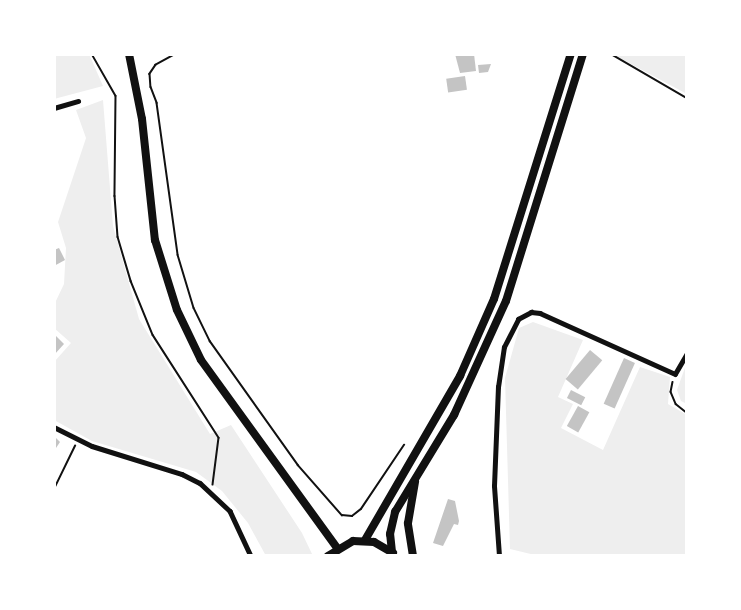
<!DOCTYPE html>
<style>
body{margin:0}
#map{position:relative;width:741px;height:610px;overflow:hidden;background:#fff;font-family:"DM Sans",sans-serif}
div>[style]{position:absolute}
.green>*{inset:0;background:#eee}
.building>*{inset:0;background:#c4c4c4;transform-origin:0 0}
.path>*{height:1.5px;margin:-0.75px;padding:0 0.75px;transform-origin:0.75px;border-radius:0.75px;background:#111}
.minor>*{height:4.5px;margin:-2.25px;padding:0 2.25px;transform-origin:2.25px;border-radius:2.25px;background:#111}
.primary>*{height:8px;margin:-4px;padding:0 4px;transform-origin:4px;border-radius:4px;background:#111}
span{translate:-50% -50%;white-space:nowrap;text-align:center;line-height:1.15;-webkit-text-stroke:4.5px #fff;paint-order:stroke}
.frame{position:absolute;inset:0;border:56px solid #fff;pointer-events:none}
</style>
<div id="map">
<div class="green">
<div style="clip-path:polygon(54px 54px,89px 54px,103px 86px,54px 99px)"></div>
<div style="clip-path:polygon(616px 54px,687px 54px,687px 94px,616px 56px)"></div>
<div style="clip-path:polygon(103px 100px,113px 226px,139px 319px,210px 434px,231px 425px,302px 533px,313px 556px,266px 556px,248px 523px,222px 491px,196px 472px,92px 441px,54px 420px,54px 362px,71px 343px,54px 328px,54px 305px,64px 284px,66px 248px,58px 222px,86px 138px,76px 110px)"></div>
<div style="clip-path:polygon(533px 322px,583px 340px,558px 397px,573px 404px,561px 428px,603px 450px,640px 367px,670px 377px,668px 404px,687px 415px,687px 556px,539px 556px,510px 549px,505px 378px,519px 328px)"></div>
<div style="clip-path:polygon(687px 362px,687px 404px,681px 401px,677px 390px)"></div>
</div>
<div class="building">
<div style="clip-path:polygon(455px 54px,474px 54px,476px 71px,460px 73px)"></div>
<div style="clip-path:polygon(491px 64px,488px 72px,479px 73px,478px 65px)"></div>
<div style="left:465px;top:76px;width:14px;height:19px;rotate:82deg"></div>
<div style="clip-path:polygon(59px 248px,65px 260px,54px 266px,54px 250px)"></div>
<div style="clip-path:polygon(56px 336px,64px 344px,54px 355px,54px 339px)"></div>
<div style="left:590px;top:350px;width:16px;height:38px;rotate:40deg"></div>
<div style="left:624px;top:358px;width:12px;height:50px;rotate:24deg"></div>
<div style="left:571px;top:390px;width:16px;height:9px;rotate:27deg"></div>
<div style="left:578px;top:406px;width:13px;height:23px;rotate:29deg"></div>
<div style="clip-path:polygon(54px 436px,60px 442px,54px 451px)"></div>
<div style="clip-path:polygon(448px 499px,455px 501px,459px 521px,458px 525px,454px 524px,443px 546px,433px 543px)"></div>
</div>
<div class="path">
<div style="left:92px;top:54px;width:48px;rotate:60.3deg"></div>
<div style="left:116px;top:96px;width:100px;rotate:90.6deg"></div>
<div style="left:115px;top:196px;width:41px;rotate:85.8deg"></div>
<div style="left:118px;top:237px;width:46px;rotate:73.5deg"></div>
<div style="left:131px;top:281px;width:58px;rotate:67.8deg"></div>
<div style="left:153px;top:335px;width:122px;rotate:57.3deg"></div>
<div style="left:219px;top:438px;width:47px;rotate:97.3deg"></div>
<div style="left:176px;top:54px;width:23px;rotate:151deg"></div>
<div style="left:156px;top:65px;width:11px;rotate:124deg"></div>
<div style="left:150px;top:74px;width:13px;rotate:86deg"></div>
<div style="left:151px;top:87px;width:17px;rotate:69deg"></div>
<div style="left:157px;top:103px;width:153px;rotate:82.1deg"></div>
<div style="left:178px;top:255px;width:55px;rotate:73.2deg"></div>
<div style="left:194px;top:308px;width:37px;rotate:64deg"></div>
<div style="left:210px;top:341px;width:152px;rotate:54.6deg"></div>
<div style="left:298px;top:465px;width:67px;rotate:48.7deg"></div>
<div style="left:342px;top:515px;width:10px;rotate:6deg"></div>
<div style="left:352px;top:516px;width:11px;rotate:-38deg"></div>
<div style="left:361px;top:509px;width:77px;rotate:-56.1deg"></div>
<div style="left:611px;top:54px;width:88px;rotate:30.1deg"></div>
<div style="left:673px;top:382px;width:10px;rotate:101deg"></div>
<div style="left:671px;top:392px;width:13px;rotate:67deg"></div>
<div style="left:676px;top:404px;width:14px;rotate:39deg"></div>
<div style="left:54px;top:489px;width:48px;rotate:-64deg"></div>
</div>
<div class="minor">
<div style="left:54px;top:108px;width:25px;rotate:-16deg"></div>
<div style="left:54px;top:427px;width:42px;rotate:26.6deg"></div>
<div style="left:92px;top:446px;width:94px;rotate:17.3deg"></div>
<div style="left:182px;top:474px;width:20px;rotate:27deg"></div>
<div style="left:200px;top:483px;width:41px;rotate:43deg"></div>
<div style="left:230px;top:511px;width:50px;rotate:65deg"></div>
<div style="left:499px;top:556px;width:70px;rotate:-94.1deg"></div>
<div style="left:494px;top:486px;width:99px;rotate:-87.7deg"></div>
<div style="left:498px;top:387px;width:40px;rotate:-81.5deg"></div>
<div style="left:504px;top:347px;width:31px;rotate:-63deg"></div>
<div style="left:518px;top:319px;width:15px;rotate:-28deg"></div>
<div style="left:531px;top:312px;width:9px;rotate:6deg"></div>
<div style="left:540px;top:313px;width:148px;rotate:24.3deg"></div>
<div style="left:675px;top:374px;width:24px;rotate:-60deg"></div>
</div>
<div class="primary">
<div style="left:129px;top:54px;width:66px;rotate:78.7deg"></div>
<div style="left:142px;top:119px;width:122px;rotate:83.9deg"></div>
<div style="left:155px;top:240px;width:73px;rotate:72.6deg"></div>
<div style="left:177px;top:310px;width:55px;rotate:64.4deg"></div>
<div style="left:201px;top:360px;width:232px;rotate:54.1deg"></div>
<div style="left:365px;top:540px;width:190px;rotate:-59.9deg"></div>
<div style="left:460px;top:376px;width:84px;rotate:-66.2deg"></div>
<div style="left:494px;top:299px;width:257px;rotate:-72.6deg"></div>
<div style="left:392px;top:552px;width:18px;rotate:-96deg"></div>
<div style="left:390px;top:534px;width:23px;rotate:-77deg"></div>
<div style="left:395px;top:512px;width:114px;rotate:-58.7deg"></div>
<div style="left:454px;top:415px;width:125px;rotate:-65.5deg"></div>
<div style="left:506px;top:301px;width:259px;rotate:-72.7deg"></div>
<div style="left:328px;top:556px;width:29px;rotate:-31deg"></div>
<div style="left:353px;top:541px;width:21px;rotate:3deg"></div>
<div style="left:374px;top:542px;width:22px;rotate:30deg"></div>
<div style="left:413px;top:556px;width:33px;rotate:-99deg"></div>
<div style="left:408px;top:523px;width:42px;rotate:-80.3deg"></div>
</div>
<div class="frame"></div>
</div>
